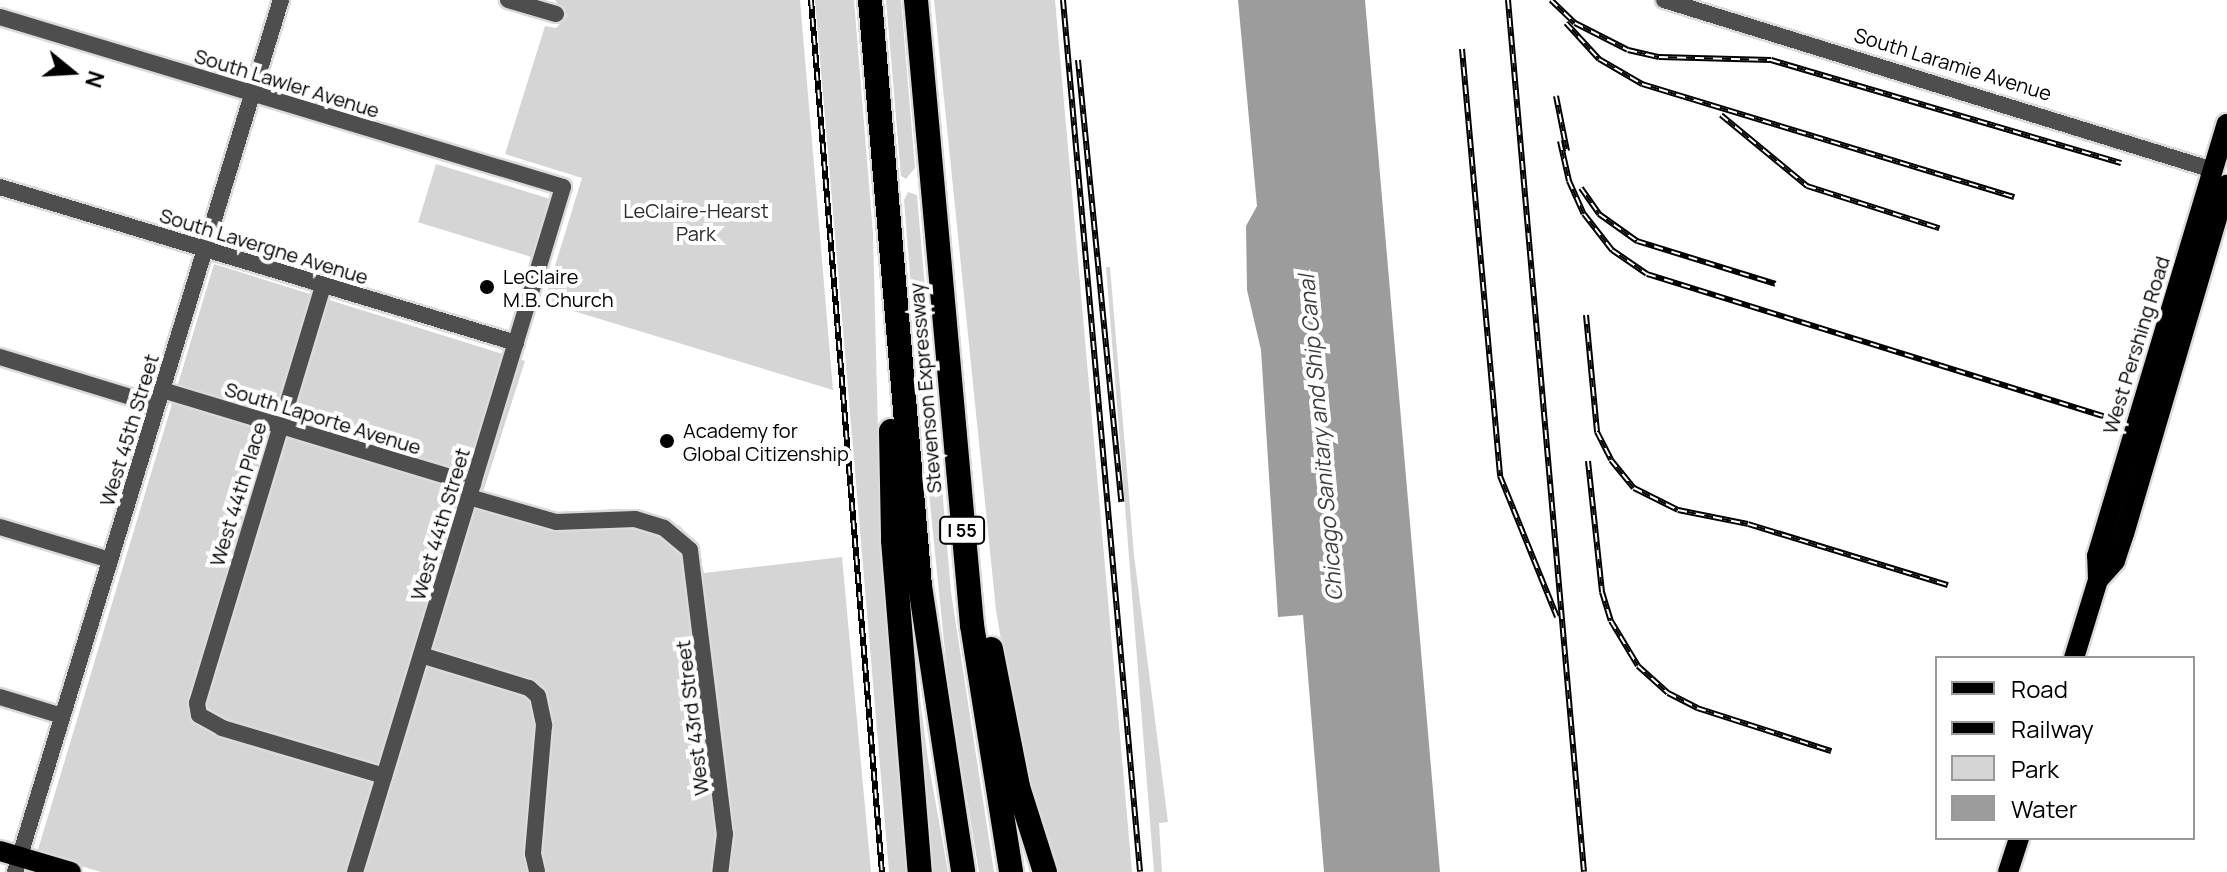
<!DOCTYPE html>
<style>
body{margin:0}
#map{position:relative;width:2227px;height:872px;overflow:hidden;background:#fff;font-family:Manrope,sans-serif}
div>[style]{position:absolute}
.green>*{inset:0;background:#d5d5d5;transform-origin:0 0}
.water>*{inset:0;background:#9c9c9c}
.roads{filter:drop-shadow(2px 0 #dbdbdb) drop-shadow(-2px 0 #dbdbdb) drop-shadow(0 2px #dbdbdb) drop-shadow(0 -2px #dbdbdb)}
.minor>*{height:16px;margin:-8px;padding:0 8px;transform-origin:8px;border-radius:8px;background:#4e4e4e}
.major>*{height:20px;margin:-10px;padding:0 10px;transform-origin:10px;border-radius:10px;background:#000}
.highway>*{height:24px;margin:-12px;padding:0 12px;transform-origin:12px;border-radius:12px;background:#000}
.rail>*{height:6px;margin-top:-3px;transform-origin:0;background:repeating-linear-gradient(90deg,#fff 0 9px,#000 0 18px);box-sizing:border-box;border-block:2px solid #000}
.dots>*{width:22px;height:22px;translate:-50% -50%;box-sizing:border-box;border:4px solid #fff;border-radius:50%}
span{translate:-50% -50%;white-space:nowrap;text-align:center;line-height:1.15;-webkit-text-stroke:8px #fff;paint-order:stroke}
.shield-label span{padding:2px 6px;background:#fff;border:2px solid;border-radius:6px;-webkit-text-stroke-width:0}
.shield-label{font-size:18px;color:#000;font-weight:700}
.street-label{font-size:20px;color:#000}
.park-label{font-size:20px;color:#2c2c2c}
.poi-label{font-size:20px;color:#000}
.left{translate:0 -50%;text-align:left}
.water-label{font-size:22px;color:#3d3d3d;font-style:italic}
.legend{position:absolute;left:1935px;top:656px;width:260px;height:184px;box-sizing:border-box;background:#fff;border:2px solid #999;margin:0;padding:10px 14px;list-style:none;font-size:24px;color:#000}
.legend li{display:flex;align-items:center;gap:16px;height:40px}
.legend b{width:40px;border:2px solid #999}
.north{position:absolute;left:32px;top:32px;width:80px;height:80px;-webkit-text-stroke:6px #fff;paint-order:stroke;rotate:108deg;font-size:22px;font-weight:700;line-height:32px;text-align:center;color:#000}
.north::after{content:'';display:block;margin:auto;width:28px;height:36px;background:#000;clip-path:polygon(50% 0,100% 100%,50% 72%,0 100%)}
</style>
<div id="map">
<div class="green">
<i style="clip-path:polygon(555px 0,800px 0,833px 390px,544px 302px,582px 178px,505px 154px,545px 26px,556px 28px,567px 16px)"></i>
<i style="clip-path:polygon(815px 0,854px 0,873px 234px,880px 511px,911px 872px,889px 872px)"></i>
<i style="clip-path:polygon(886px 0,901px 0,915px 168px,906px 179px,901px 176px)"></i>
<i style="clip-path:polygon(934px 0,1055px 0,1132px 872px,1052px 872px,1026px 790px,996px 610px)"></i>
<i style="left:436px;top:164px;width:120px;height:61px;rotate:17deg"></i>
<i style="clip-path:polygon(908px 192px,917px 195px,951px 592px,994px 872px,979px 872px,949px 691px,922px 424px,904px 200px)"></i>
<i style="clip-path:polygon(214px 264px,525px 361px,483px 492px,548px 513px,617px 509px,680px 526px,696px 544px,704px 573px,842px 557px,871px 872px,101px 872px,37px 853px)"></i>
<i style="clip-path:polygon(1106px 267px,1110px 267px,1134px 555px,1168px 822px,1159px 823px,1162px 872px,1154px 872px)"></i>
<i style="clip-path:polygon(904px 576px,928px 760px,948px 872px,925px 872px)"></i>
</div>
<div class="water">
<i style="clip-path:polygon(1238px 0,1365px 0,1440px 872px,1324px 872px,1303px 615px,1278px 617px,1261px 350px,1247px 290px,1246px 226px,1257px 206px)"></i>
</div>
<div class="roads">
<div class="minor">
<i style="left:508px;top:0;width:50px;rotate:16.3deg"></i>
<i style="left:1664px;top:0;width:575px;rotate:17.21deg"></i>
<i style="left:0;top:17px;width:588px;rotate:16.8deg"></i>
<i style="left:563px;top:187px;width:716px;rotate:106.89deg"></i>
<i style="left:0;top:187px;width:539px;rotate:16.82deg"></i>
<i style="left:323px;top:286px;width:436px;rotate:106.8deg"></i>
<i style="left:197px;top:703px;width:12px;rotate:81deg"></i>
<i style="left:199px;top:715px;width:26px;rotate:29deg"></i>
<i style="left:222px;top:728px;width:169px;rotate:16.5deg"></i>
<i style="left:0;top:357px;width:164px;rotate:17deg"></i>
<i style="left:162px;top:390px;width:325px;rotate:16.8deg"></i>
<i style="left:469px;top:497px;width:91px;rotate:16deg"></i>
<i style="left:556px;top:522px;width:79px;rotate:-2.2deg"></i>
<i style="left:635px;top:519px;width:30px;rotate:17deg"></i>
<i style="left:664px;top:528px;width:34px;rotate:40deg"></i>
<i style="left:690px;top:550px;width:286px;rotate:83deg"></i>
<i style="left:725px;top:834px;width:38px;rotate:97deg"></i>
<i style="left:0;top:527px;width:115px;rotate:16.7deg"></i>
<i style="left:421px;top:655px;width:113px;rotate:17deg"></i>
<i style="left:529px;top:688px;width:12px;rotate:42deg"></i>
<i style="left:538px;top:696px;width:30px;rotate:78deg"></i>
<i style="left:544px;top:725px;width:129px;rotate:94.9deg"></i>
<i style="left:533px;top:854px;width:18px;rotate:77deg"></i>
<i style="left:0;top:697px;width:65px;rotate:17deg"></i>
<i style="left:15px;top:872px;width:912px;rotate:-73.04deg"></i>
</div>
<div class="major">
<i style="left:2098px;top:580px;width:25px;rotate:-48deg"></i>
<i style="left:2115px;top:561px;width:28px;rotate:-72deg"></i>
<i style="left:2124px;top:534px;width:364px;rotate:-73.6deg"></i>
<i style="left:2074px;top:658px;width:82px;rotate:-72.9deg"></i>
<i style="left:2098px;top:580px;width:24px;rotate:-92deg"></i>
<i style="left:2097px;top:556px;width:451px;rotate:-73.3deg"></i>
<i style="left:0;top:851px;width:74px;rotate:16.5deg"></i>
<i style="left:2008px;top:872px;width:36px;rotate:-72deg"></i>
</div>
<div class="highway">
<i style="left:870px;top:0;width:588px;rotate:85.12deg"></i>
<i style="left:920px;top:586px;width:289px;rotate:81.4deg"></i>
<i style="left:916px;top:0;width:628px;rotate:84.88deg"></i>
<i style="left:972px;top:625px;width:250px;rotate:81deg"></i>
<i style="left:891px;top:431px;width:109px;rotate:88.9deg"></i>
<i style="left:893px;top:540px;width:333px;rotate:85.4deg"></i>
<i style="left:991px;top:649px;width:141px;rotate:78.9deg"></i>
<i style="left:1018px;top:787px;width:89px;rotate:72.4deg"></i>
</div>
</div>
<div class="rail">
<i style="left:811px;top:0;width:875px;rotate:85.35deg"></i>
<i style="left:1063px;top:0;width:875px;rotate:84.95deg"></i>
<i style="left:1508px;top:0;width:875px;rotate:85.02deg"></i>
<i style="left:1551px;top:0;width:33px;rotate:44deg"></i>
<i style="left:1575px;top:23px;width:59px;rotate:27deg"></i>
<i style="left:1628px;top:50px;width:32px;rotate:13deg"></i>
<i style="left:1659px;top:57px;width:112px;rotate:1.5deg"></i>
<i style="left:1771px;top:60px;width:365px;rotate:16.4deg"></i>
<i style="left:1566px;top:23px;width:49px;rotate:47.5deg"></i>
<i style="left:1599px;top:59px;width:50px;rotate:30.2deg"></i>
<i style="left:1642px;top:84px;width:389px;rotate:16.9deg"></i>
<i style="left:1462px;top:49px;width:429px;rotate:84.9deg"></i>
<i style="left:1500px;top:476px;width:152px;rotate:68deg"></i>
<i style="left:1078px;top:60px;width:444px;rotate:84.4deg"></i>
<i style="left:1556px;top:96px;width:56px;rotate:78.7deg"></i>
<i style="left:1721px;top:115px;width:112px;rotate:39.5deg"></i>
<i style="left:1807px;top:186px;width:139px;rotate:17.7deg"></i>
<i style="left:1560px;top:141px;width:41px;rotate:77.3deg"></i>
<i style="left:1569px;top:181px;width:36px;rotate:66deg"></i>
<i style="left:1584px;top:214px;width:46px;rotate:52.1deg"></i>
<i style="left:1612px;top:250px;width:42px;rotate:34.4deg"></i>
<i style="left:1647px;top:274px;width:482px;rotate:17.3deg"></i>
<i style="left:1581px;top:188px;width:32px;rotate:55deg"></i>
<i style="left:1599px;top:214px;width:47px;rotate:35.4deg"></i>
<i style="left:1637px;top:241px;width:145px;rotate:17.2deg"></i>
<i style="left:1586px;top:315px;width:118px;rotate:84.6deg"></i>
<i style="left:1597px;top:432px;width:31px;rotate:63deg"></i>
<i style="left:1611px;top:460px;width:36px;rotate:51deg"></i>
<i style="left:1634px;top:488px;width:49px;rotate:26.6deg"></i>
<i style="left:1678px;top:510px;width:71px;rotate:11.3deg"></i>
<i style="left:1748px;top:524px;width:209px;rotate:17deg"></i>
<i style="left:1588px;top:461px;width:132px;rotate:83.9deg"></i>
<i style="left:1602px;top:592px;width:30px;rotate:73deg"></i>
<i style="left:1611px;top:621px;width:52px;rotate:59deg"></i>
<i style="left:1638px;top:666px;width:40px;rotate:42deg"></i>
<i style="left:1668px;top:693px;width:33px;rotate:27deg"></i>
<i style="left:1697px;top:708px;width:141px;rotate:17.8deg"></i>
</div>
<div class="dots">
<i style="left:487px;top:287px;background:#000"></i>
<i style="left:667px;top:441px;background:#000"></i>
</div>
<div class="shield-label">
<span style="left:962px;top:530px">I 55</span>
</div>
<div class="street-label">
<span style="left:1953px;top:64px;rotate:17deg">South Laramie Avenue</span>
<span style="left:287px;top:83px;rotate:17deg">South Lawler Avenue</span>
<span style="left:264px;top:246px;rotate:17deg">South Lavergne Avenue</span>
<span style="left:2136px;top:345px;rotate:-73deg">West Pershing Road</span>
<span style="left:925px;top:388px;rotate:-95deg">Stevenson Expressway</span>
<span style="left:323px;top:418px;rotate:17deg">South Laporte Avenue</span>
<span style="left:129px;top:430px;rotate:-73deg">West 45th Street</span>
<span style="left:238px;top:494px;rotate:-73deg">West 44th Place</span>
<span style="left:440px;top:524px;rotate:-73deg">West 44th Street</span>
<span style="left:692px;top:718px;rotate:-97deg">West 43rd Street</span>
</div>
<div class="park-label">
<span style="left:696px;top:222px">LeClaire-Hearst<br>Park</span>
</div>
<div class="poi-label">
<span class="left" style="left:503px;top:288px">LeClaire<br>M.B. Church</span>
<span class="left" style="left:683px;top:442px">Academy for<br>Global Citizenship</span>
</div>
<div class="water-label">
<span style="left:1321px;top:438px;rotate:-95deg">Chicago Sanitary and Ship Canal</span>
</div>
<ul class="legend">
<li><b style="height:10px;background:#000"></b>Road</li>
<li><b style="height:10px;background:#000"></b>Railway</li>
<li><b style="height:22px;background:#d5d5d5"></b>Park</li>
<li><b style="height:22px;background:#9c9c9c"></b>Water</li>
</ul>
<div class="north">N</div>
</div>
